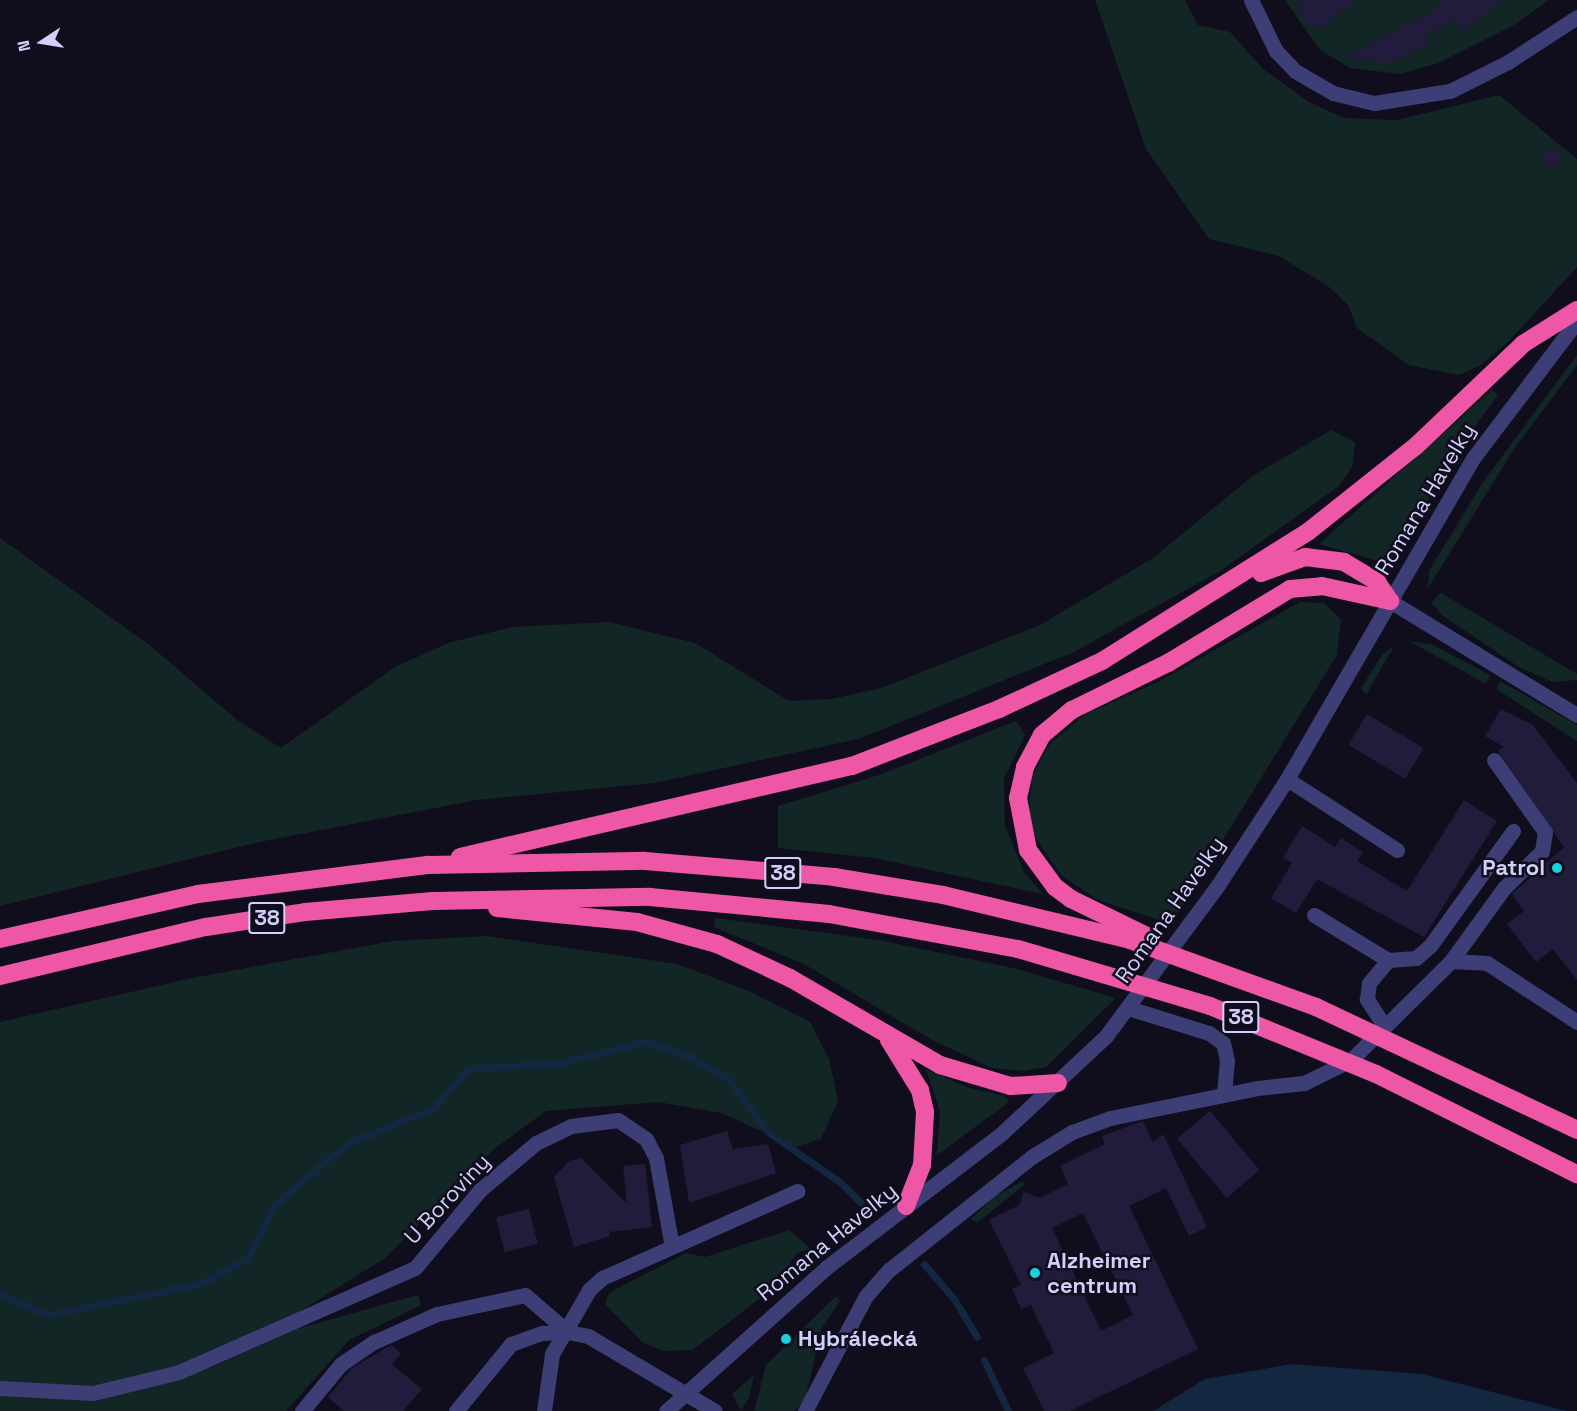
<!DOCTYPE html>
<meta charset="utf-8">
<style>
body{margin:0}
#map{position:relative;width:1577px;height:1411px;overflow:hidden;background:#100e1d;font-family:"Space Grotesk",sans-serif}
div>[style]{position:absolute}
.green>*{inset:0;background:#122625}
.water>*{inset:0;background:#132741}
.stream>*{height:7px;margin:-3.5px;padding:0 3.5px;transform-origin:3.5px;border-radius:3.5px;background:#132741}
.building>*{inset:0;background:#211c3c;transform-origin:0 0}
.minor>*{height:15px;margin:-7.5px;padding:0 7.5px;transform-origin:7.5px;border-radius:7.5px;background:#3e3e77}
.highway>*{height:18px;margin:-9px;padding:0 9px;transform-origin:9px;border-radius:9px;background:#ed57a6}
.dots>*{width:16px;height:16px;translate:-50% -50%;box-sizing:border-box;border:3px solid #100e1d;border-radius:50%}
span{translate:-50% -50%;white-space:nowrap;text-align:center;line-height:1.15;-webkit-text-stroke:5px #100e1d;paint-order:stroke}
.shield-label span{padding:2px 4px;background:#100e1d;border:2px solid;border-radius:4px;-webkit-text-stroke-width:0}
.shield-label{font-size:21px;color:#d2cffa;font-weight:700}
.street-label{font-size:22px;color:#d2cffa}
.poi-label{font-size:22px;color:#d2cffa;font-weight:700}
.right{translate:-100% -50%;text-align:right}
.left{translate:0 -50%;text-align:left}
.north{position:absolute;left:12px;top:12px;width:60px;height:60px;-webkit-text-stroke:4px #100e1d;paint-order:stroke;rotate:258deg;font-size:16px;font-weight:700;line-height:24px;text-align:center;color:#d2cffa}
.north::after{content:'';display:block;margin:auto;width:21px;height:27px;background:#d2cffa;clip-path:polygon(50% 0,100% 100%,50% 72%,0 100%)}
</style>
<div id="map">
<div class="green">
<i style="clip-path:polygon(1095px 0,1185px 0,1198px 25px,1230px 32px,1263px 69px,1309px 102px,1344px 118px,1397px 120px,1499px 95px,1577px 159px,1577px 267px,1510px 340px,1479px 366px,1459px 375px,1409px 365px,1357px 328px,1348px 305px,1328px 286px,1279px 256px,1209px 239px,1146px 149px)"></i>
<i style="clip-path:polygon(1285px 0,1549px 0,1514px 25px,1436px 64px,1399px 74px,1350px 68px,1320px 50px)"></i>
<i style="clip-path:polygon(1577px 355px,1577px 365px,1516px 446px,1428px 588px,1429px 571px,1483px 482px)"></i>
<i style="clip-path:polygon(1492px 390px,1498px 395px,1462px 444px,1389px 564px,1319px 544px)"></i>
<i style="clip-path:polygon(1331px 430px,1355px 442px,1353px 465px,1339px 486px,1220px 571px,1074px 652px,858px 739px,654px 783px,477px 800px,259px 842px,0 906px,0 538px,152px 647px,237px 720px,281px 748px,395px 667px,448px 643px,513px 627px,609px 622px,695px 643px,789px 701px,832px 699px,881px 688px,1040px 625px,1153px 558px,1254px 475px)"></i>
<i style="clip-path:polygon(1441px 593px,1577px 674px,1577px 680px,1552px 682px,1519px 667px,1443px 616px,1431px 602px)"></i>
<i style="clip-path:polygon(1300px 602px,1324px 603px,1341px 620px,1337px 655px,1171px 924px,1098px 900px,1061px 875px,1035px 837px,1029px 813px,1032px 777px,1049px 745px,1086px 714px,1158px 682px)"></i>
<i style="clip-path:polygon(1409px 641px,1431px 644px,1490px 675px,1486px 684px)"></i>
<i style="clip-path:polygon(1394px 646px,1366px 695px,1361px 688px,1382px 655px)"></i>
<i style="clip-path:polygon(1500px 681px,1577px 725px,1577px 741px,1496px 689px)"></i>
<i style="clip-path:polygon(1016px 721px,1025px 735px,1004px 779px,1005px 826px,1024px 872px,1043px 894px,874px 858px,778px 848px,778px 806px,879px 775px)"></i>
<i style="clip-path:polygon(715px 918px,878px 940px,1013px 968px,1116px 998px,1046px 1067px,1024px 1071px,992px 1068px,932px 1040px,804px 964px,714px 927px)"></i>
<i style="clip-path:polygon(487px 936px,677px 964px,749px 991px,810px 1022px,829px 1059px,838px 1101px,821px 1139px,797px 1147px,721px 1113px,658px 1102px,546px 1111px,494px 1149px,385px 1258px,206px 1370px,293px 1330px,418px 1295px,421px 1305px,349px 1340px,286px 1411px,0 1411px,0 1022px,192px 978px,393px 941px)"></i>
<i style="clip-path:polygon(926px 1069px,969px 1088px,1004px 1096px,1009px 1102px,937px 1155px,940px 1111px)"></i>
<i style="clip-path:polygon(1023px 1181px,1024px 1185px,977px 1223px,971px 1219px,995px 1196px)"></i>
<i style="clip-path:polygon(789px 1230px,811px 1249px,797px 1253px,768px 1292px,693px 1350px,663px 1351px,643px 1343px,605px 1304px,609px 1293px,686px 1253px,705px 1257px)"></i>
<i style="clip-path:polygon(836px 1296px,840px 1301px,822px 1328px,805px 1399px,794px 1411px,754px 1411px,766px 1365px)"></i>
<i style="clip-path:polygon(754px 1375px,749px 1398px,741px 1411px,732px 1394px)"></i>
</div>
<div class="water">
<i style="clip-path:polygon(1292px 1364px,1421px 1374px,1567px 1411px,1153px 1411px,1205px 1379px)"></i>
</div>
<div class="stream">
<i style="left:924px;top:1264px;width:46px;rotate:49.4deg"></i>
<i style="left:954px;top:1299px;width:44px;rotate:58.8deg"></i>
<i style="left:0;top:1294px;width:52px;rotate:23.6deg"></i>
<i style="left:48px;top:1315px;width:154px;rotate:-11.6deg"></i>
<i style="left:199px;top:1284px;width:54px;rotate:-27.5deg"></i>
<i style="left:247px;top:1259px;width:60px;rotate:-63.4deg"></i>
<i style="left:274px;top:1205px;width:70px;rotate:-40.3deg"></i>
<i style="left:327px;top:1160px;width:32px;rotate:-36deg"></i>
<i style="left:353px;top:1141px;width:87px;rotate:-22.2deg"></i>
<i style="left:434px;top:1108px;width:52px;rotate:-49.6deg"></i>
<i style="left:468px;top:1068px;width:87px;rotate:-2.6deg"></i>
<i style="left:555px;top:1064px;width:95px;rotate:-14deg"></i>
<i style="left:647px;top:1041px;width:45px;rotate:19.7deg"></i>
<i style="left:689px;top:1056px;width:47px;rotate:31deg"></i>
<i style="left:729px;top:1080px;width:65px;rotate:53.1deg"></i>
<i style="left:768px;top:1132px;width:89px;rotate:34.9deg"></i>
<i style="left:841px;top:1183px;width:27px;rotate:45deg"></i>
<i style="left:984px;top:1360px;width:56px;rotate:64.8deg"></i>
</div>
<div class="building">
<i style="clip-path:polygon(1305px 0,1356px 0,1318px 29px,1309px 25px,1296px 8px)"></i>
<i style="clip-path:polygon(1439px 0,1503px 0,1462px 31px,1454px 20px,1425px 34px,1430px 45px,1389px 63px,1342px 58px,1444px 6px)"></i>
<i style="left:1551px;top:146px;width:16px;height:17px;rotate:38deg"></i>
<i style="clip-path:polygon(1501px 709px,1533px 725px,1577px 783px,1577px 980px,1553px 949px,1536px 962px,1507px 924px,1524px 911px,1512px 894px,1564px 847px,1498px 751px,1504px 747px,1485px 736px)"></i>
<i style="left:1367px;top:714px;width:66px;height:36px;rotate:31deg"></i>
<i style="clip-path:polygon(1464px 800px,1497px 821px,1424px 937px,1317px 879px,1296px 913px,1271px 898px,1292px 863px,1283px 858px,1302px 826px,1335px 847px,1341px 838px,1363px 852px,1357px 861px,1407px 891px)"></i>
<i style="left:1210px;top:1111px;width:77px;height:43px;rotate:50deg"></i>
<i style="clip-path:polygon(evenodd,1143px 1121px,1153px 1142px,1163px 1134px,1207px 1227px,1189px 1236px,1166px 1188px,1129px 1206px,1198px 1349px,1070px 1411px,1044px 1411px,1023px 1368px,1054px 1353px,1031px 1305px,1021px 1309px,1012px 1289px,1021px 1285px,989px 1220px,1019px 1205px,1024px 1192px,1040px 1198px,1068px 1184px,1060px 1166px,1105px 1144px,1102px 1136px,1143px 1121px,1083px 1213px,1133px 1315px,1101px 1331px,1052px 1228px,1083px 1213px)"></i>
<i style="clip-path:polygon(727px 1131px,733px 1149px,768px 1144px,776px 1173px,689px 1203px,680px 1145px)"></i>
<i style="clip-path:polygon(581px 1158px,627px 1204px,623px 1166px,645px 1164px,652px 1227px,609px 1232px,610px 1236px,574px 1247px,554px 1177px,569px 1161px)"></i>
<i style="left:529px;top:1209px;width:36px;height:34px;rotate:76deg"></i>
<i style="clip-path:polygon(391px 1345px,401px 1354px,392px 1364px,422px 1389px,403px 1411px,344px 1411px,328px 1397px,353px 1367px)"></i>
</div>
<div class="minor">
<i style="left:1251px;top:0;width:57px;rotate:63.9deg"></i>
<i style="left:1276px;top:51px;width:28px;rotate:46deg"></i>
<i style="left:1295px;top:71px;width:44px;rotate:30.1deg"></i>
<i style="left:1333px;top:93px;width:42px;rotate:13.7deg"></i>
<i style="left:1374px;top:103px;width:77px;rotate:-9deg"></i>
<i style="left:1450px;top:91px;width:65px;rotate:-26.6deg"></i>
<i style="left:1508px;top:62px;width:82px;rotate:-33.1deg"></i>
<i style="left:1390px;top:601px;width:219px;rotate:31.4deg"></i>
<i style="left:1287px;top:779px;width:131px;rotate:32.8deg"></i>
<i style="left:1314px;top:915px;width:87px;rotate:31.3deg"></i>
<i style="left:1388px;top:960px;width:28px;rotate:-4deg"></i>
<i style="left:1416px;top:958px;width:18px;rotate:-41deg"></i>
<i style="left:1430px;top:946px;width:142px;rotate:-54.2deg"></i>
<i style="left:1451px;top:961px;width:36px;rotate:3deg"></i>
<i style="left:1487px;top:963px;width:108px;rotate:33.2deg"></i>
<i style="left:1128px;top:1008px;width:85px;rotate:17.2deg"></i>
<i style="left:1209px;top:1033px;width:17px;rotate:36deg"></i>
<i style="left:1223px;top:1043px;width:17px;rotate:77deg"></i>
<i style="left:1227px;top:1060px;width:34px;rotate:95deg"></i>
<i style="left:1383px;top:1024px;width:30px;rotate:-123deg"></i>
<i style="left:1367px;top:999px;width:16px;rotate:-83deg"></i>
<i style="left:1369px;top:983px;width:30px;rotate:-50deg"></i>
<i style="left:0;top:1388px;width:93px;rotate:3.1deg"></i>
<i style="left:93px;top:1393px;width:89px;rotate:-13.7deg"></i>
<i style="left:179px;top:1372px;width:258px;rotate:-23.8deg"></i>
<i style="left:415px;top:1268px;width:102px;rotate:-50.2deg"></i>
<i style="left:480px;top:1190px;width:73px;rotate:-40deg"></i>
<i style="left:536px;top:1143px;width:39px;rotate:-26deg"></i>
<i style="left:571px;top:1126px;width:47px;rotate:-7.3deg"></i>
<i style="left:618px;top:1120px;width:34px;rotate:34deg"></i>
<i style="left:646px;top:1139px;width:21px;rotate:62deg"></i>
<i style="left:656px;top:1158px;width:90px;rotate:79.8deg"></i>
<i style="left:302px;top:1411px;width:61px;rotate:-50.3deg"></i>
<i style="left:341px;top:1364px;width:40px;rotate:-34deg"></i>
<i style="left:374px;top:1342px;width:69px;rotate:-24deg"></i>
<i style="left:437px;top:1314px;width:90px;rotate:-12.2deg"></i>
<i style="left:525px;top:1295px;width:57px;rotate:40.7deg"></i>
<i style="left:456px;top:1411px;width:87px;rotate:-50.6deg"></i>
<i style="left:511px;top:1344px;width:33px;rotate:-20deg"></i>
<i style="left:542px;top:1333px;width:26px;rotate:-2deg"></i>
<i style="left:568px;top:1332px;width:20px;rotate:11deg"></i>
<i style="left:588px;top:1336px;width:147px;rotate:30.6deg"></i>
<i style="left:544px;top:1411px;width:58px;rotate:-82deg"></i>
<i style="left:552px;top:1354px;width:74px;rotate:-60deg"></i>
<i style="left:589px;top:1290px;width:18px;rotate:-43deg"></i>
<i style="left:602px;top:1278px;width:214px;rotate:-24deg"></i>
<i style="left:666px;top:1411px;width:216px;rotate:-41.8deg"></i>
<i style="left:827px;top:1267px;width:219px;rotate:-37.4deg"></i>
<i style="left:1001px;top:1134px;width:144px;rotate:-43deg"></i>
<i style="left:1106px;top:1036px;width:188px;rotate:-53.4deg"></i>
<i style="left:1218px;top:885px;width:126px;rotate:-56.9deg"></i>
<i style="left:1287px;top:779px;width:372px;rotate:-59.9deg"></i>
<i style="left:1474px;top:457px;width:171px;rotate:-52.9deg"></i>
<i style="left:805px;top:1411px;width:130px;rotate:-62.1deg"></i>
<i style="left:866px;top:1296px;width:35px;rotate:-49deg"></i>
<i style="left:889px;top:1270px;width:184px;rotate:-38.4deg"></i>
<i style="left:1033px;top:1156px;width:46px;rotate:-31.6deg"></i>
<i style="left:1072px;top:1132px;width:40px;rotate:-20.2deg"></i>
<i style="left:1110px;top:1118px;width:150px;rotate:-11.5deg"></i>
<i style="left:1257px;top:1088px;width:47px;rotate:-6.1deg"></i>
<i style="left:1304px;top:1083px;width:52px;rotate:-26.1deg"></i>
<i style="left:1351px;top:1060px;width:141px;rotate:-44.7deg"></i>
<i style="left:1451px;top:961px;width:90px;rotate:-54deg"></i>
<i style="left:1504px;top:888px;width:53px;rotate:-44.2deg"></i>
<i style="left:1542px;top:851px;width:19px;rotate:-81deg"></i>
<i style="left:1545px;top:832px;width:88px;rotate:-125.3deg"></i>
</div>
<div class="highway">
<i style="left:1261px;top:573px;width:47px;rotate:-20deg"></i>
<i style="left:1305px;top:557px;width:39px;rotate:7deg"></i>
<i style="left:1344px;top:562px;width:39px;rotate:31deg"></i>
<i style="left:1377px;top:582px;width:23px;rotate:56deg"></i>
<i style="left:460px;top:857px;width:402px;rotate:-13.1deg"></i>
<i style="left:852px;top:766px;width:158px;rotate:-21.2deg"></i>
<i style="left:999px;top:709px;width:114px;rotate:-25deg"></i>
<i style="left:1102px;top:661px;width:244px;rotate:-32.1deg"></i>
<i style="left:1309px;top:531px;width:137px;rotate:-38.5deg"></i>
<i style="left:1416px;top:446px;width:148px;rotate:-43.6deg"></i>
<i style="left:1523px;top:344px;width:64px;rotate:-32.2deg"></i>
<i style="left:497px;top:908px;width:141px;rotate:5.7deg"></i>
<i style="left:637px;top:922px;width:83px;rotate:15.4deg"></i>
<i style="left:717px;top:944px;width:81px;rotate:25deg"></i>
<i style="left:790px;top:978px;width:173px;rotate:30.1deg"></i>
<i style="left:940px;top:1065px;width:74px;rotate:16.5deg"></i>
<i style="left:1011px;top:1086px;width:47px;rotate:-3.7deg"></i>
<i style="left:1149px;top:937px;width:87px;rotate:-154deg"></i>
<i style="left:1071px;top:899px;width:20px;rotate:-143deg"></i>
<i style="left:1055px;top:887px;width:46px;rotate:-126.1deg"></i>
<i style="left:1028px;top:850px;width:53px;rotate:-100.9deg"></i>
<i style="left:1018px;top:798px;width:32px;rotate:-77deg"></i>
<i style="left:1025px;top:767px;width:36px;rotate:-62deg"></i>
<i style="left:1042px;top:735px;width:39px;rotate:-40deg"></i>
<i style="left:1072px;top:710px;width:107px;rotate:-26.1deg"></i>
<i style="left:1168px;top:663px;width:143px;rotate:-31.2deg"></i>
<i style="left:1290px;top:589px;width:32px;rotate:-5deg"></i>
<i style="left:1322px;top:586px;width:70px;rotate:12.4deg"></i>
<i style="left:0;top:939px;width:203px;rotate:-12.8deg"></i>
<i style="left:198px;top:894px;width:233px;rotate:-7.2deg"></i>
<i style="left:429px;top:865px;width:216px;rotate:-1.1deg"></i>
<i style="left:645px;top:861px;width:190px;rotate:4.8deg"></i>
<i style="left:834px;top:877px;width:110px;rotate:9.4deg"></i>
<i style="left:943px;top:895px;width:192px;rotate:13.5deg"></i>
<i style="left:1130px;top:940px;width:198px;rotate:19.8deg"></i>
<i style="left:1316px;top:1007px;width:289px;rotate:25.2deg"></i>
<i style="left:0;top:976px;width:212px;rotate:-13.4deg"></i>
<i style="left:206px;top:927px;width:100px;rotate:-8.6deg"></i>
<i style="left:305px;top:912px;width:128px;rotate:-4.9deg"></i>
<i style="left:433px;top:901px;width:217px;rotate:-1.1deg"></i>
<i style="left:650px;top:897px;width:180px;rotate:5.4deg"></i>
<i style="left:829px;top:914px;width:192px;rotate:10.5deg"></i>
<i style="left:1018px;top:949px;width:200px;rotate:16.5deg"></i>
<i style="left:1210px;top:1006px;width:179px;rotate:22.3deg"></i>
<i style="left:1376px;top:1074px;width:225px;rotate:26.5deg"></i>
<i style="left:889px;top:1040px;width:59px;rotate:58.2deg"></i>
<i style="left:920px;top:1090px;width:23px;rotate:77deg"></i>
<i style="left:925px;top:1112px;width:53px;rotate:93.2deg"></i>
<i style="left:922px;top:1165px;width:44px;rotate:111.3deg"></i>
</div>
<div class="dots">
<i style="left:1557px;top:868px;background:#18d3dd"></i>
<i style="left:1035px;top:1273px;background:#18d3dd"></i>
<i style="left:786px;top:1339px;background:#18d3dd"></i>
</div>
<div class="shield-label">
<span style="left:783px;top:873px">38</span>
<span style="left:267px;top:918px">38</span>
<span style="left:1241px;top:1017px">38</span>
</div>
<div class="street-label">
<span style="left:1425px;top:499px;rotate:-59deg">Romana Havelky</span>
<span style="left:1170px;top:910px;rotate:-55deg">Romana Havelky</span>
<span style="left:447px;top:1199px;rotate:-47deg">U Boroviny</span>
<span style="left:827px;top:1242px;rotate:-39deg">Romana Havelky</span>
</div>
<div class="poi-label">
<span class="right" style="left:1545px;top:868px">Patrol</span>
<span class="left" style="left:1047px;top:1273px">Alzheimer<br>centrum</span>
<span class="left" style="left:798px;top:1339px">Hybrálecká</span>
</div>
<div class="north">N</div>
</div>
